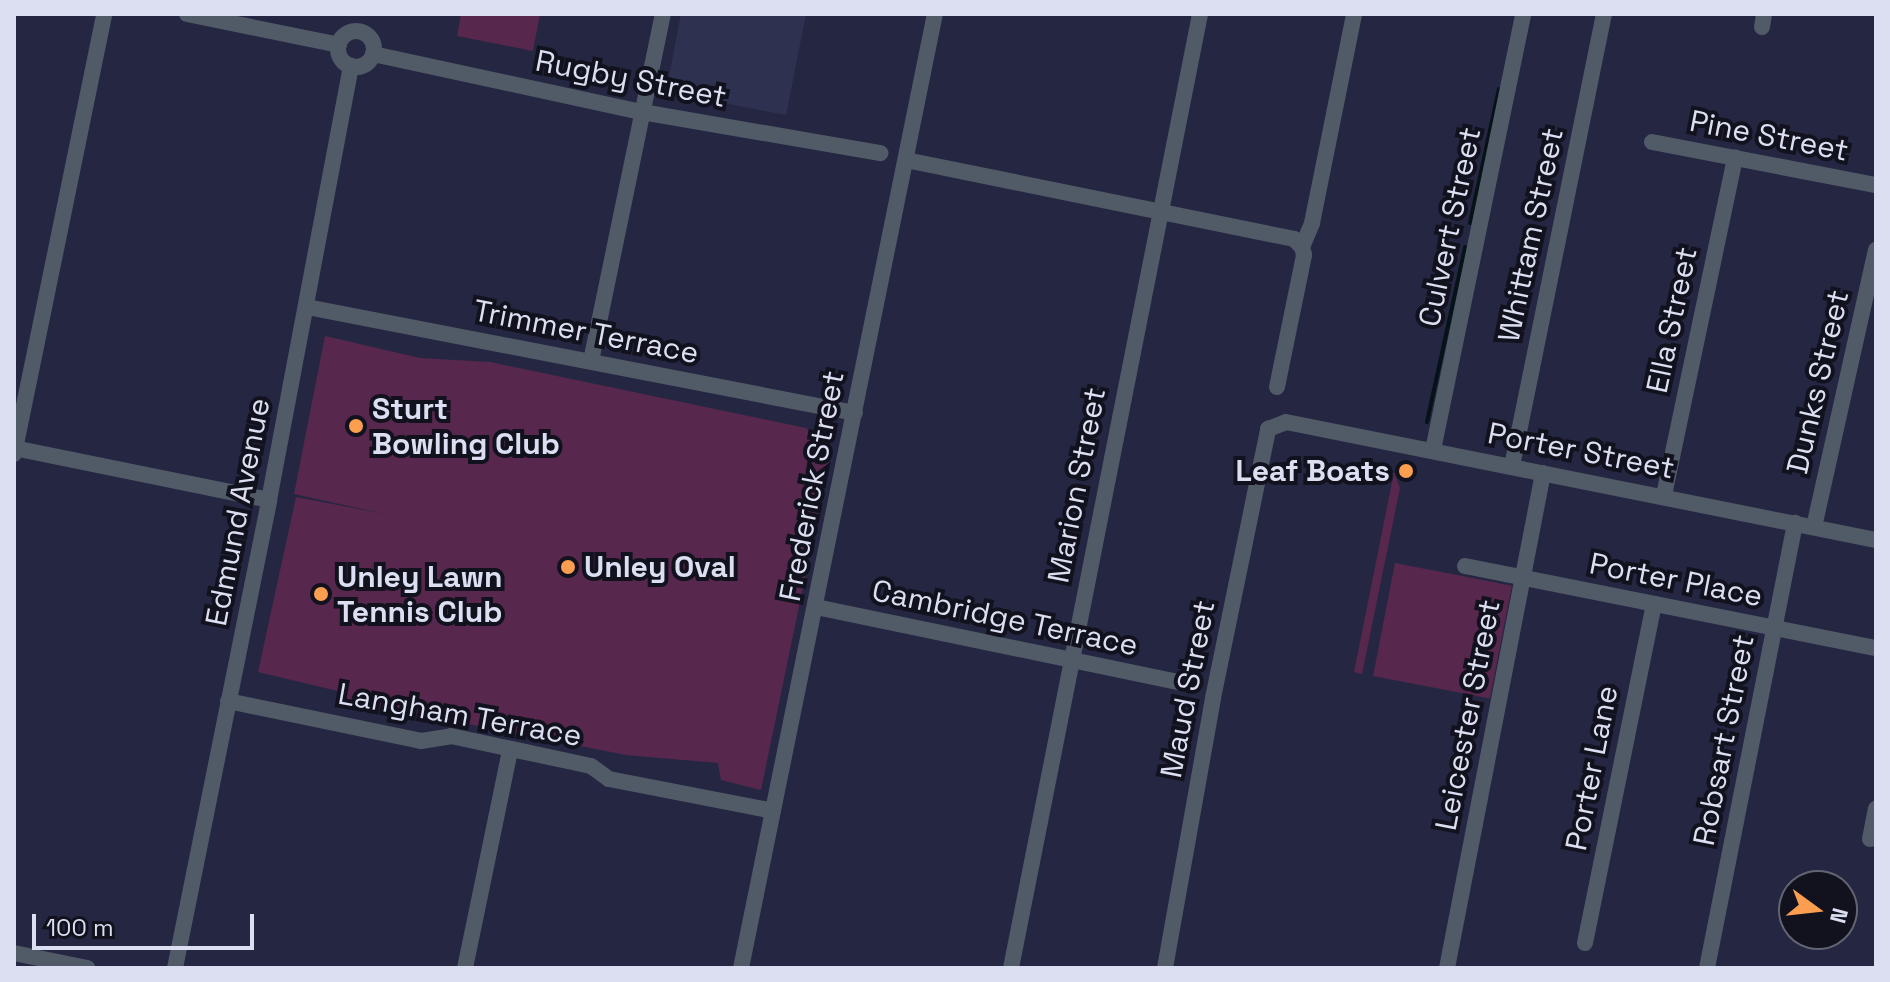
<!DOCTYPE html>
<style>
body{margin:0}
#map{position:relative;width:1890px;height:982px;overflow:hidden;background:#252742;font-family:"Space Grotesk",sans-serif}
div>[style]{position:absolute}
.built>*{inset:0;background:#2f3151}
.green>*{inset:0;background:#57274e;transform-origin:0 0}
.stream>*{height:4px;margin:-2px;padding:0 2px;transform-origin:2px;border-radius:2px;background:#051217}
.minor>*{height:16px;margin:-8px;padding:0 8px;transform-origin:8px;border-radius:8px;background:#515b67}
.minor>.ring{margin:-8px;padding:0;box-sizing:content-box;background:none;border:16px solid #515b67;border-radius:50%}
.dots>*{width:22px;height:22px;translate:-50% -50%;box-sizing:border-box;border:4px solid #11121e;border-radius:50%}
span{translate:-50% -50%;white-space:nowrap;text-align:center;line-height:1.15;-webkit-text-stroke:8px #11121e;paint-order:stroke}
.street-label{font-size:30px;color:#dcdff1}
.poi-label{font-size:30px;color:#dcdff1;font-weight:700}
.left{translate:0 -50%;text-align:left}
.right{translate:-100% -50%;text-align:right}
.frame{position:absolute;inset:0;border:16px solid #dcdff1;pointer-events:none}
.north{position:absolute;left:1778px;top:870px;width:80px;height:80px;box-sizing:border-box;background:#11121e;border:2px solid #626472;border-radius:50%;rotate:105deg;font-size:22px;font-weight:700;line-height:32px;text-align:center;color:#dcdff1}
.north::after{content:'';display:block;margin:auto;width:28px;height:36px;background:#fb9e50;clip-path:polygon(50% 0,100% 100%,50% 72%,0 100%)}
.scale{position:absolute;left:32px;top:914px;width:222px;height:36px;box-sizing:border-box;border:4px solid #dcdff1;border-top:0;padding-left:10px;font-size:24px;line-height:28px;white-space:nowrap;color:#dcdff1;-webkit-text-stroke:6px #11121e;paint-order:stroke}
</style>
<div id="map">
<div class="built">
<i style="clip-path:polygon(681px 14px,806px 14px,786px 115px,666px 92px)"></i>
</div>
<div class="green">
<i style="clip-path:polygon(461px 14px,540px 14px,533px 51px,457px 36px)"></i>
<i style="clip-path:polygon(325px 336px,420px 358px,490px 362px,806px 428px,831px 452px,761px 790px,721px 780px,718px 763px,626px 755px,347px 700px,346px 693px,258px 672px,296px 497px,385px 514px,294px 494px)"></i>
<i style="clip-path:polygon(1394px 472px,1400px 488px,1362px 674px,1354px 672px)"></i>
<i style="left:1395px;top:563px;width:119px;height:115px;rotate:11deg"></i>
</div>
<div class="stream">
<i style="left:1470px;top:223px;width:137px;rotate:-77.8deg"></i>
<i style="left:1427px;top:422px;width:179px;rotate:-77.7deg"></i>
</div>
<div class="minor">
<i style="left:187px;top:14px;width:155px;rotate:11.5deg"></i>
<i style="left:1762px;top:27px;width:13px;rotate:-81deg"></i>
<i class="ring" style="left:338px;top:31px;width:20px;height:20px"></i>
<i style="left:373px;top:54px;width:275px;rotate:12.2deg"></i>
<i style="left:642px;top:112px;width:242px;rotate:9.8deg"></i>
<i style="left:1652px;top:142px;width:228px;rotate:10.9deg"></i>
<i style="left:906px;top:160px;width:396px;rotate:11.5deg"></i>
<i style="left:1294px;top:239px;width:11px;rotate:45deg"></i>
<i style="left:307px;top:307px;width:558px;rotate:10.95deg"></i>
<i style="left:591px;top:361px;width:354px;rotate:-78.3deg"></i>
<i style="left:1277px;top:387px;width:135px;rotate:-78.4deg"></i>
<i style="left:1304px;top:255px;width:8px;rotate:-104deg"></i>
<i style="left:1302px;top:247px;width:26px;rotate:-67deg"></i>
<i style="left:1312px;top:223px;width:213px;rotate:-78.6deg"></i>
<i style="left:14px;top:448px;width:260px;rotate:11.5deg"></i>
<i style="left:1433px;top:450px;width:445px;rotate:-78.3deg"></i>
<i style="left:14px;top:454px;width:449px;rotate:-78.4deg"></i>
<i style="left:1512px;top:466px;width:461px;rotate:-78.5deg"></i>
<i style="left:1664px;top:495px;width:345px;rotate:-78.1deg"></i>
<i style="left:1814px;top:527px;width:284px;rotate:-77.4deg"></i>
<i style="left:1465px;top:566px;width:419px;rotate:11.3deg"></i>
<i style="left:816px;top:607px;width:375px;rotate:11.7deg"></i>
<i style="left:228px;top:701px;width:197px;rotate:11.7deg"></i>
<i style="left:421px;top:741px;width:30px;rotate:-9deg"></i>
<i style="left:451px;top:736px;width:143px;rotate:12.1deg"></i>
<i style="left:591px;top:766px;width:22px;rotate:36deg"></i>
<i style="left:609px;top:779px;width:167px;rotate:11deg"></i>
<i style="left:1870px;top:839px;width:31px;rotate:-79deg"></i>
<i style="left:1585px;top:943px;width:346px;rotate:-78.5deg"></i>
<i style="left:14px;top:953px;width:75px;rotate:11.6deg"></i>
<i style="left:175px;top:968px;width:477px;rotate:-78.6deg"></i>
<i style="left:269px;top:500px;width:442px;rotate:-79.3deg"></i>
<i style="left:465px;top:968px;width:223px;rotate:-78.3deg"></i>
<i style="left:741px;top:968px;width:974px;rotate:-78.51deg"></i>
<i style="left:1011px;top:968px;width:973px;rotate:-78.79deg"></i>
<i style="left:1165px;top:968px;width:274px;rotate:-79.9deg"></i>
<i style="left:1213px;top:698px;width:275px;rotate:-78.4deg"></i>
<i style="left:1268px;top:429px;width:19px;rotate:-21deg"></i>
<i style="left:1286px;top:422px;width:602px;rotate:11.31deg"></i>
<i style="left:1447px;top:968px;width:504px;rotate:-79.02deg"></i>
<i style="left:1707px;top:968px;width:454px;rotate:-78.8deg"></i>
</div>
<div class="dots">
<i style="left:356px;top:426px;background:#fb9e50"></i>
<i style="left:1406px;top:471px;background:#fb9e50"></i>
<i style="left:568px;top:567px;background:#fb9e50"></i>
<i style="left:321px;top:594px;background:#fb9e50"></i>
</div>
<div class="street-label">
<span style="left:631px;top:79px;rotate:11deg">Rugby Street</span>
<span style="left:1769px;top:136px;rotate:11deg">Pine Street</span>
<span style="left:1450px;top:227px;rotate:-78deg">Culvert Street</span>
<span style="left:1531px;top:235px;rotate:-78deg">Whittam Street</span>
<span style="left:1672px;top:320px;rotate:-78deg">Ella Street</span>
<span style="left:586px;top:332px;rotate:11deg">Trimmer Terrace</span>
<span style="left:1818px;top:382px;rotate:-77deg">Dunks Street</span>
<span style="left:1581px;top:451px;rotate:11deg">Porter Street</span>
<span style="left:1077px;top:485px;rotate:-79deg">Marion Street</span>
<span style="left:812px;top:486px;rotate:-79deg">Frederick Street</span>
<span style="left:238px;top:512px;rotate:-79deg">Edmund Avenue</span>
<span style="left:1676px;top:580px;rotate:11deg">Porter Place</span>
<span style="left:1005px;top:618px;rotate:12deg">Cambridge Terrace</span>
<span style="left:1188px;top:689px;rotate:-79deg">Maud Street</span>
<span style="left:460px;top:715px;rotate:10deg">Langham Terrace</span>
<span style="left:1468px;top:715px;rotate:-79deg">Leicester Street</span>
<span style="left:1724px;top:740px;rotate:-79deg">Robsart Street</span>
<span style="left:1592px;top:768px;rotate:-79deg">Porter Lane</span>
</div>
<div class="poi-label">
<span class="left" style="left:372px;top:426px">Sturt<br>Bowling Club</span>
<span class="right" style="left:1390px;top:471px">Leaf Boats</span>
<span class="left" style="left:584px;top:567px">Unley Oval</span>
<span class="left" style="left:337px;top:594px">Unley Lawn<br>Tennis Club</span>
</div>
<div class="frame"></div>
<div class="north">N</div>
<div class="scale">100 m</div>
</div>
